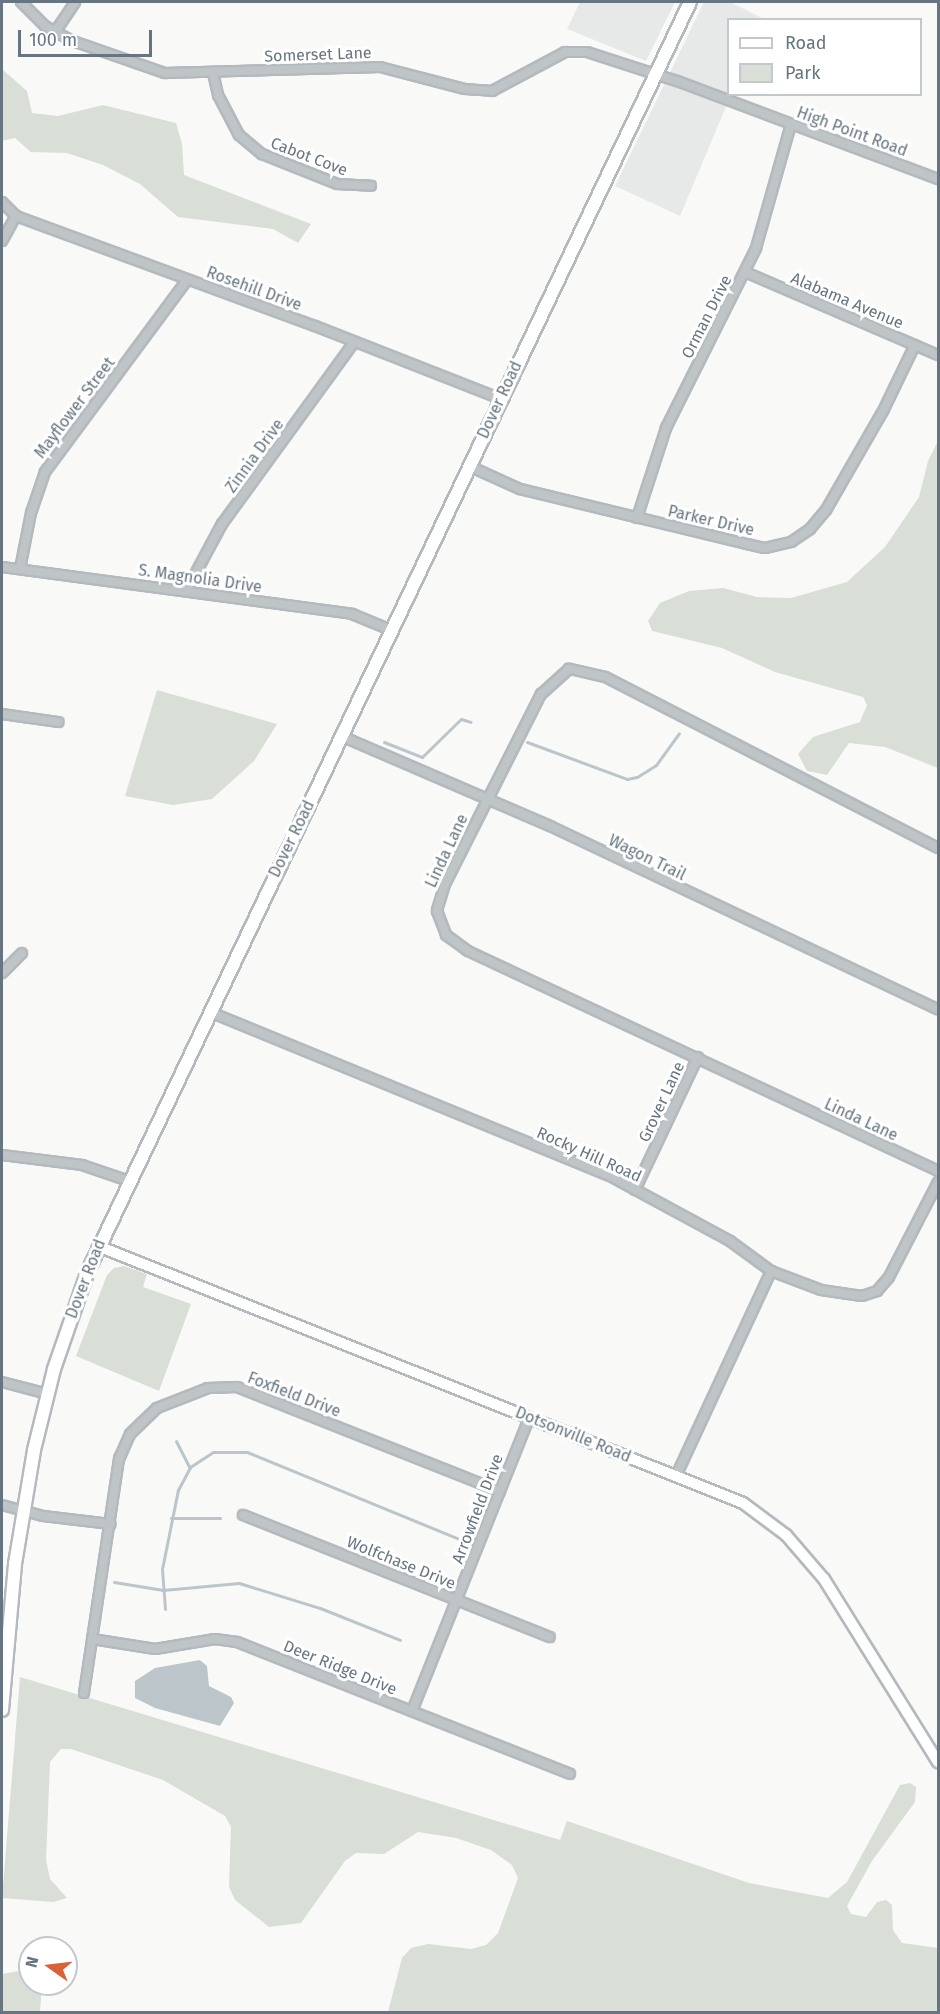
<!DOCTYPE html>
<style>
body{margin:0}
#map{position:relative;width:940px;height:2014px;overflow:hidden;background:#f9faf8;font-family:"Fira Sans",sans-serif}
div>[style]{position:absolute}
.built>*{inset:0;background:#e7e9e9}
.green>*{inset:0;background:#d9ded7}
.water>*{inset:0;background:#bbc5ca}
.stream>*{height:3px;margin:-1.5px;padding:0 1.5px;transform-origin:1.5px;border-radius:1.5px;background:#bbc5ca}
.roads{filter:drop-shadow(2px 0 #b4b9be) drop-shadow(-2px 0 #b4b9be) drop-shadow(0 2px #b4b9be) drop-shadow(0 -2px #b4b9be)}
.street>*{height:8px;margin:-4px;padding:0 4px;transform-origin:4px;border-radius:4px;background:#bfc4c7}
.secondary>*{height:10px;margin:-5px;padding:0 5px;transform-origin:5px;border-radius:5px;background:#fff}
.primary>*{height:12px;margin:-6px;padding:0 6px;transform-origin:6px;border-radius:6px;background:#fff}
span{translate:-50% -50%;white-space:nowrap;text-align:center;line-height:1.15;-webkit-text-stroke:6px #fff;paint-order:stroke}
.street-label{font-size:16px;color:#667581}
.frame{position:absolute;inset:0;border:3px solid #667581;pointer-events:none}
.legend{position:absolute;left:727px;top:18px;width:195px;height:78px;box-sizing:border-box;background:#fff;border:2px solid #c2c8cd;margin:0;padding:8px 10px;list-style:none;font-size:18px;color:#667581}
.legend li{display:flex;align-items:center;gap:12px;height:30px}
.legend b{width:30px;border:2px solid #c2c8cd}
.north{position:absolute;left:18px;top:1936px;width:60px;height:60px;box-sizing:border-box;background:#fff;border:2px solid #c2c8cd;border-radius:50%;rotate:284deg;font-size:16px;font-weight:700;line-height:24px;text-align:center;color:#667581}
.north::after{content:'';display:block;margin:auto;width:21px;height:27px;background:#da6038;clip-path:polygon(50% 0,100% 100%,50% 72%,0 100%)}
.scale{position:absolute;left:18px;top:30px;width:134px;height:27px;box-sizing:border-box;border:3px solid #667581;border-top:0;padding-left:8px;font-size:18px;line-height:21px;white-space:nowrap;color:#667581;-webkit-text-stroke:4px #fff;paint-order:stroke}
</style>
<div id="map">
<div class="built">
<i style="clip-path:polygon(580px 2px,675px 2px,646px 61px,567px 29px)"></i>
<i style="clip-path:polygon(704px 2px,730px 2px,764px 19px,728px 20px,731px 95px,680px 216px,615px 186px)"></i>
</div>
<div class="green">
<i style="clip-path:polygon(2px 69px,27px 91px,32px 113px,58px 116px,103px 105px,176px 123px,182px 144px,184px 175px,311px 224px,298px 243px,273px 229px,178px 217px,140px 184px,103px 165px,67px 153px,31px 152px,15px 138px,2px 141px)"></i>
<i style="clip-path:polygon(938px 441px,938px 768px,885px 747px,849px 743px,827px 775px,807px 771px,798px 754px,813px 737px,860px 722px,867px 705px,863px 697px,775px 672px,722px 648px,652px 631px,648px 621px,660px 603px,689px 591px,723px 588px,757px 597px,791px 598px,847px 582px,885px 547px,919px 497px,928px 461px)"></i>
<i style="clip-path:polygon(157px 690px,277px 724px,254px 761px,212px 799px,173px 805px,125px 796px)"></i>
<i style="clip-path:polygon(124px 1266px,147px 1274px,143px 1287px,191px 1304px,159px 1391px,76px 1356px,107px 1275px,114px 1268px)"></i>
<i style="clip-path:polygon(20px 1677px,560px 1840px,567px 1821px,749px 1883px,828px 1898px,847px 1882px,900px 1785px,910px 1783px,916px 1787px,915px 1802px,872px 1861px,847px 1906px,851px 1914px,866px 1917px,877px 1902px,886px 1900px,892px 1905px,893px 1930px,902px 1943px,938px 1948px,938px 2012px,388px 2012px,402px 1958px,411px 1948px,428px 1944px,471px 1949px,486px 1945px,498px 1933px,518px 1878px,512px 1865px,491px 1850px,456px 1838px,418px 1832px,384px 1854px,356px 1853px,345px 1861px,301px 1923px,269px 1927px,235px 1900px,229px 1887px,231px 1827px,225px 1816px,163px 1780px,71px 1749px,61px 1749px,50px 1762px,46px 1860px,50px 1879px,67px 1898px,53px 1902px,2px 1898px)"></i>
<i style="clip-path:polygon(30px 1969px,30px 1984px,42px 1984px,40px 2012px,2px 2012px,2px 1974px)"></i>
</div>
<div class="water">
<i style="clip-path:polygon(200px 1660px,207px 1666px,209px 1686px,231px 1697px,234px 1703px,220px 1726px,155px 1708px,135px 1698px,135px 1681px,155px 1668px)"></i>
</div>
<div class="stream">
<i style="left:384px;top:742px;width:41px;rotate:21.5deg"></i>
<i style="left:422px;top:757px;width:54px;rotate:-44.3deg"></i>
<i style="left:461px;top:719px;width:10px;rotate:17deg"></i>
<i style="left:527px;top:742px;width:107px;rotate:20.3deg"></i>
<i style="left:627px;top:779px;width:10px;rotate:-11deg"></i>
<i style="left:637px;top:777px;width:22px;rotate:-32deg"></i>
<i style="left:656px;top:765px;width:39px;rotate:-54deg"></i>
<i style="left:176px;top:1441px;width:30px;rotate:63deg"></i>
<i style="left:171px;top:1518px;width:49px"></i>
<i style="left:114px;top:1582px;width:50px;rotate:9.3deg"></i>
<i style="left:163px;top:1590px;width:76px;rotate:-5.3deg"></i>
<i style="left:239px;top:1583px;width:85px;rotate:17.2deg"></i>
<i style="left:320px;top:1608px;width:86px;rotate:21.8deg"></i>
<i style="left:165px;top:1609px;width:40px;rotate:-94.3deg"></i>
<i style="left:162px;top:1569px;width:81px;rotate:-78.6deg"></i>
<i style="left:178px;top:1490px;width:26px;rotate:-62deg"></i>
<i style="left:190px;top:1467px;width:27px;rotate:-33deg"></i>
<i style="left:213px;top:1452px;width:34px"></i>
<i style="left:247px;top:1452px;width:227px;rotate:22.3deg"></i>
</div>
<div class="roads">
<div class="street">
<i style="left:21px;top:2px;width:34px;rotate:45deg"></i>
<i style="left:45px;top:26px;width:29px;rotate:29deg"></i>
<i style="left:70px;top:40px;width:101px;rotate:19.2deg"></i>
<i style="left:165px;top:73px;width:215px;rotate:-1.6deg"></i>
<i style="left:380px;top:67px;width:88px;rotate:14.5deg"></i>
<i style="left:465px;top:89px;width:27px;rotate:4deg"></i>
<i style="left:492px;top:91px;width:83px;rotate:-28.1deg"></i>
<i style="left:565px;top:52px;width:22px"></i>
<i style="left:587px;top:52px;width:95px;rotate:17.9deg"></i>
<i style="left:677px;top:81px;width:279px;rotate:20.6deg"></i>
<i style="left:55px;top:32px;width:36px;rotate:-56deg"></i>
<i style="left:213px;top:73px;width:23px;rotate:77deg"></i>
<i style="left:218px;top:95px;width:45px;rotate:62.3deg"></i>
<i style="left:239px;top:135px;width:30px;rotate:40deg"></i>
<i style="left:262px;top:154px;width:81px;rotate:21.8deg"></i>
<i style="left:337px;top:184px;width:34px;rotate:3deg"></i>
<i style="left:2px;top:202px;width:20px;rotate:45deg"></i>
<i style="left:16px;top:216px;width:319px;rotate:20.2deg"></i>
<i style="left:315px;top:326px;width:200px;rotate:21.4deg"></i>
<i style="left:2px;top:241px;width:29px;rotate:-61deg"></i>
<i style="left:745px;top:272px;width:210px;rotate:23.3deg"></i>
<i style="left:469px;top:466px;width:56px;rotate:24.3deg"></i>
<i style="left:520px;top:489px;width:234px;rotate:13.6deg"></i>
<i style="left:747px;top:544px;width:18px;rotate:13deg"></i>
<i style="left:765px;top:548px;width:27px;rotate:-13deg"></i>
<i style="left:791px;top:542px;width:23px;rotate:-34deg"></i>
<i style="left:810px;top:529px;width:25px;rotate:-50deg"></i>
<i style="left:826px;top:510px;width:116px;rotate:-60.1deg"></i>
<i style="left:884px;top:409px;width:71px;rotate:-64.2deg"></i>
<i style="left:637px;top:518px;width:95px;rotate:-72.1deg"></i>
<i style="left:666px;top:428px;width:201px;rotate:-63.4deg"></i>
<i style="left:756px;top:248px;width:129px;rotate:-74.2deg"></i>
<i style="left:2px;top:567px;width:353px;rotate:7.6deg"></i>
<i style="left:352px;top:614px;width:42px;rotate:22.3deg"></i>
<i style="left:20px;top:569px;width:57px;rotate:-78.9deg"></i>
<i style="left:31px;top:513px;width:43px;rotate:-71.1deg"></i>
<i style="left:45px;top:472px;width:239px;rotate:-53.5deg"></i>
<i style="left:186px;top:591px;width:76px;rotate:-61.8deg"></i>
<i style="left:222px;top:524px;width:225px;rotate:-54deg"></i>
<i style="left:2px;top:714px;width:57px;rotate:8.1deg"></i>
<i style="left:341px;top:736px;width:228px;rotate:23.3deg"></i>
<i style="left:550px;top:826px;width:429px;rotate:25.3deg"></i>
<i style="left:938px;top:848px;width:374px;rotate:-152.8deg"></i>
<i style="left:605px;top:677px;width:37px;rotate:-167deg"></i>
<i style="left:569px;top:669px;width:38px;rotate:138deg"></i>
<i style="left:541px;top:694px;width:213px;rotate:116.8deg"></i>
<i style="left:445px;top:884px;width:28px;rotate:107deg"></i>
<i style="left:437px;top:911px;width:26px;rotate:69deg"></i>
<i style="left:446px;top:935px;width:27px;rotate:36deg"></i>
<i style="left:468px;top:951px;width:519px;rotate:25.08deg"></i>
<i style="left:2px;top:973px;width:28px;rotate:-45deg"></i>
<i style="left:210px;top:1012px;width:432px;rotate:22.3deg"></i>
<i style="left:610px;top:1176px;width:136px;rotate:28.4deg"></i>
<i style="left:730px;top:1241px;width:51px;rotate:36.2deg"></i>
<i style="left:771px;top:1271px;width:53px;rotate:20.8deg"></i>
<i style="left:821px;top:1290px;width:41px;rotate:8.3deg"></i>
<i style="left:862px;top:1296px;width:16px;rotate:-18deg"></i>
<i style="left:877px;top:1291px;width:18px;rotate:-49deg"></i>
<i style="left:889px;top:1277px;width:107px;rotate:-62.7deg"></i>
<i style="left:2px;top:1155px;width:81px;rotate:7.1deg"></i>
<i style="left:82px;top:1165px;width:50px;rotate:18.8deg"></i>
<i style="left:635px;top:1190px;width:147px;rotate:-64.7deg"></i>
<i style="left:2px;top:1382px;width:48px;rotate:14.6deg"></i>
<i style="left:676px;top:1476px;width:226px;rotate:-65.1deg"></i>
<i style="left:2px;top:1505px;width:42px;rotate:15deg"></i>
<i style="left:43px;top:1516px;width:68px;rotate:6.7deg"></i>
<i style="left:243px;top:1515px;width:330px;rotate:21.7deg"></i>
<i style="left:92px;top:1639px;width:64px;rotate:9deg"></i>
<i style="left:155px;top:1649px;width:61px;rotate:-9.5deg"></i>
<i style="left:215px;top:1639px;width:22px;rotate:8deg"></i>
<i style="left:237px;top:1642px;width:358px;rotate:21.6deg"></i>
<i style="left:84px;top:1693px;width:237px;rotate:-81.5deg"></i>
<i style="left:119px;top:1459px;width:27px;rotate:-66deg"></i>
<i style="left:130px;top:1434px;width:37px;rotate:-44deg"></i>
<i style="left:157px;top:1408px;width:55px;rotate:-21.4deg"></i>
<i style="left:208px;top:1388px;width:29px;rotate:-2deg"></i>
<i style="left:237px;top:1387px;width:283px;rotate:21.6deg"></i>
<i style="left:412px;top:1711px;width:315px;rotate:-68.2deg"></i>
</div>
<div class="secondary">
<i style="left:98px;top:1246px;width:694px;rotate:21.72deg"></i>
<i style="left:743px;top:1503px;width:54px;rotate:36.7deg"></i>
<i style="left:786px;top:1535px;width:58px;rotate:49.2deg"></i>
<i style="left:824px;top:1579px;width:216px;rotate:58.1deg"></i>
</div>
<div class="primary">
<i style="left:2px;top:1710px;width:147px;rotate:-84.9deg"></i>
<i style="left:15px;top:1564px;width:116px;rotate:-80.5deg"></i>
<i style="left:34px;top:1450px;width:83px;rotate:-76.1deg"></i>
<i style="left:54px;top:1369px;width:104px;rotate:-70.9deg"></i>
<i style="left:88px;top:1271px;width:1405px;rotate:-64.62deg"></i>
</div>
</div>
<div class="street-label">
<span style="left:318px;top:55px;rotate:-2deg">Somerset Lane</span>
<span style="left:852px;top:132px;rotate:20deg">High Point Road</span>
<span style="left:309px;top:157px;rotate:21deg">Cabot Cove</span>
<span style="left:254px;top:289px;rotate:20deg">Rosehill Drive</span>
<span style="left:847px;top:301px;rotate:23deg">Alabama Avenue</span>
<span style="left:707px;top:317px;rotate:-63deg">Orman Drive</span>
<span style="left:500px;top:400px;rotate:-65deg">Dover Road</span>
<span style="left:75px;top:408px;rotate:-53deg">Mayflower Street</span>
<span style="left:255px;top:456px;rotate:-54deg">Zinnia Drive</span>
<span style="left:711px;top:521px;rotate:13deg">Parker Drive</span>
<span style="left:200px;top:579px;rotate:8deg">S. Magnolia Drive</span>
<span style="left:292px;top:839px;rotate:-64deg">Dover Road</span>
<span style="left:447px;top:851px;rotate:-65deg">Linda Lane</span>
<span style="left:647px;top:858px;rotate:26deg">Wagon Trail</span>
<span style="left:662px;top:1102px;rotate:-65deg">Grover Lane</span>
<span style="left:861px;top:1120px;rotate:25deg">Linda Lane</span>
<span style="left:589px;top:1155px;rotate:24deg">Rocky Hill Road</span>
<span style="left:86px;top:1279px;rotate:-69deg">Dover Road</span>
<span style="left:294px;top:1395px;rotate:21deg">Foxfield Drive</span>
<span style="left:573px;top:1435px;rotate:22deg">Dotsonville Road</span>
<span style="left:478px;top:1509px;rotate:-69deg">Arrowfield Drive</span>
<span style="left:401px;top:1563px;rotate:22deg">Wolfchase Drive</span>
<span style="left:340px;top:1668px;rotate:22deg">Deer Ridge Drive</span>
</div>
<div class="frame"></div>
<ul class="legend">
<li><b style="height:8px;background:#fff"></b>Road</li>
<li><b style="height:16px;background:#d9ded7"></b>Park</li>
</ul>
<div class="north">N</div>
<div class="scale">100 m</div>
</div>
